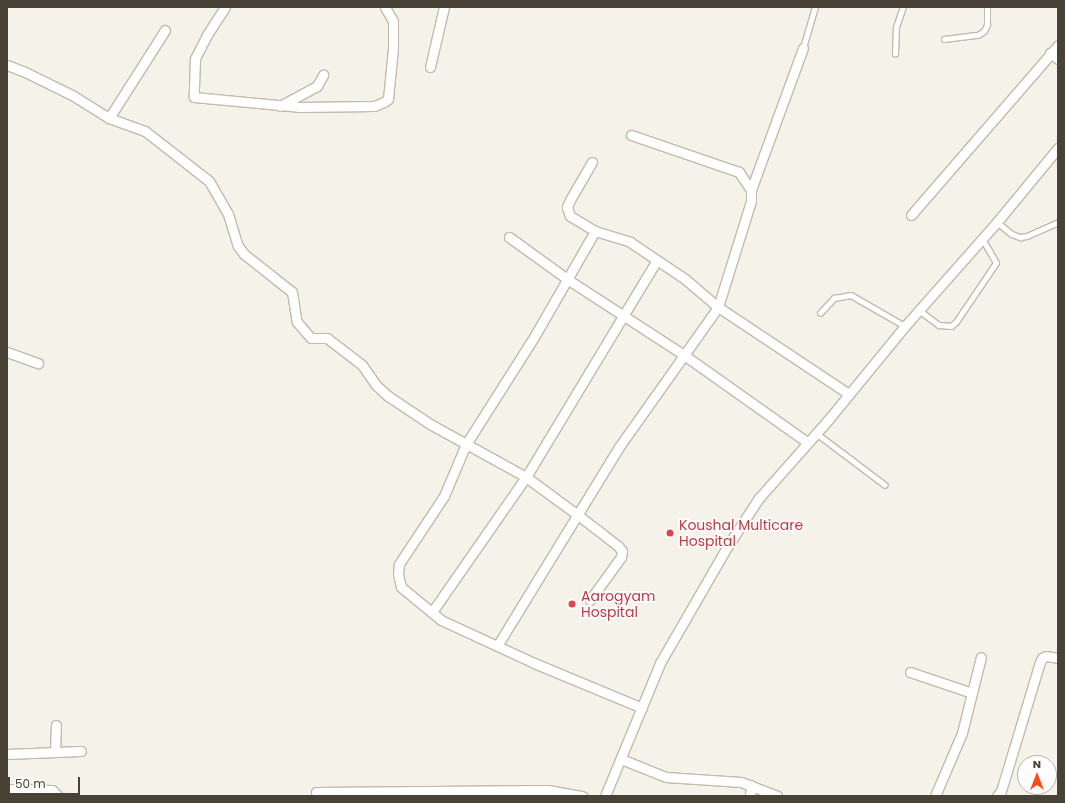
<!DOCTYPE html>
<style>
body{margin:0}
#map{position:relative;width:1065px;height:803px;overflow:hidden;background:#f5f2e9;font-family:Poppins,sans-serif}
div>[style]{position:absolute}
.roads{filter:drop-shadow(1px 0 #c1bbab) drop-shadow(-1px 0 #c1bbab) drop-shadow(0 1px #c1bbab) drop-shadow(0 -1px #c1bbab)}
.lane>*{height:4.5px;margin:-2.25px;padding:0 2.25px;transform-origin:2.25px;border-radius:2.25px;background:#fff}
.street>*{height:9px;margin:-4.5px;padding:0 4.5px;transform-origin:4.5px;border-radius:4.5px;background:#fff}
.dots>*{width:11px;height:11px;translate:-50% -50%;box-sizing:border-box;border:2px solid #fff;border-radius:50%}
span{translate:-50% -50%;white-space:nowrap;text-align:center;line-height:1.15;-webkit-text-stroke:3.5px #fff;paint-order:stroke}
.health-label{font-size:14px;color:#be3a42}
.left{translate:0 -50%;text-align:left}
.frame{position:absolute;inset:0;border:8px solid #494337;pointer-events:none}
.north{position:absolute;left:1017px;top:755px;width:40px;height:40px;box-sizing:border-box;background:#fff;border:1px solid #b6b4af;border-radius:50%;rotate:0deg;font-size:11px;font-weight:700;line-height:16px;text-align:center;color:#494337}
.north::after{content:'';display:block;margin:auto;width:14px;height:18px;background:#fe4b17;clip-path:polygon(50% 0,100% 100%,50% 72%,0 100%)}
.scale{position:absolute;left:8px;top:777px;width:72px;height:18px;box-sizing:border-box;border:2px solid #494337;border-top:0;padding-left:5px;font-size:12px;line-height:14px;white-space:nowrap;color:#494337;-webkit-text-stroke:3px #fff;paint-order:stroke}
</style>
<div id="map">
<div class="roads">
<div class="lane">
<i style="left:944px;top:39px;width:34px;rotate:-7deg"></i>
<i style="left:978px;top:35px;width:7px;rotate:-34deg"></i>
<i style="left:984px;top:31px;width:7px;rotate:-63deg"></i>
<i style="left:987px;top:25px;width:18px;rotate:-90deg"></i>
<i style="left:803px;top:48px;width:43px;rotate:-73.7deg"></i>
<i style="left:895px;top:54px;width:27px;rotate:-88deg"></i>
<i style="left:896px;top:27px;width:21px;rotate:-71deg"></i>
<i style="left:997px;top:222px;width:19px;rotate:39deg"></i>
<i style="left:1012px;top:234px;width:9px;rotate:21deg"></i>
<i style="left:1020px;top:237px;width:7px;rotate:-8deg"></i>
<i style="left:1027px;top:236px;width:34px;rotate:-24deg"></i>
<i style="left:919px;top:310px;width:25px;rotate:37deg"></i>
<i style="left:939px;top:325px;width:12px;rotate:5deg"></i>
<i style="left:951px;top:326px;width:6px;rotate:-39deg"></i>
<i style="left:956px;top:322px;width:71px;rotate:-55.9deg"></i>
<i style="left:996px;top:263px;width:28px;rotate:-120deg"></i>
<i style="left:820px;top:313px;width:21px;rotate:-47deg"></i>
<i style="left:834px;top:298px;width:17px;rotate:-10deg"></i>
<i style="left:851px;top:295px;width:62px;rotate:29.9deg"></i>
<i style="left:816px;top:433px;width:86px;rotate:37deg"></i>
</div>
<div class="street">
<i style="left:225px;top:7px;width:33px;rotate:123deg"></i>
<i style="left:207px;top:35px;width:27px;rotate:117deg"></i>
<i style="left:195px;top:59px;width:38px;rotate:92deg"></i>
<i style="left:194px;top:97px;width:105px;rotate:5.4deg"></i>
<i style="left:299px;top:107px;width:75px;rotate:-0.8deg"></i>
<i style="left:374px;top:106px;width:11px;rotate:-22deg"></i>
<i style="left:384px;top:102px;width:5px;rotate:-37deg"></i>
<i style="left:388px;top:99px;width:51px;rotate:-84.4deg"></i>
<i style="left:393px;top:48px;width:27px;rotate:-90deg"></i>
<i style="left:393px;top:21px;width:16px;rotate:-120deg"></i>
<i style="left:1050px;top:53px;width:10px;rotate:37deg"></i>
<i style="left:7px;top:65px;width:17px;rotate:21deg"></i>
<i style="left:23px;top:71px;width:55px;rotate:26.1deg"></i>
<i style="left:72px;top:95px;width:44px;rotate:31.9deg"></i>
<i style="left:109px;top:118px;width:38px;rotate:20deg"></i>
<i style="left:145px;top:131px;width:81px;rotate:38deg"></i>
<i style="left:209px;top:181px;width:38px;rotate:60deg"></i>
<i style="left:228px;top:214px;width:34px;rotate:73deg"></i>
<i style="left:238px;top:246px;width:10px;rotate:53deg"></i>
<i style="left:244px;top:254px;width:61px;rotate:38.4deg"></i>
<i style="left:292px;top:292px;width:30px;rotate:81deg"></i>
<i style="left:297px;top:322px;width:21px;rotate:49deg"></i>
<i style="left:311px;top:338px;width:16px"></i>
<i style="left:327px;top:338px;width:44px;rotate:37.6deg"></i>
<i style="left:362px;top:365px;width:24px;rotate:55deg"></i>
<i style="left:376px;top:385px;width:16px;rotate:43deg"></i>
<i style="left:388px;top:396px;width:50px;rotate:33.7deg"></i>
<i style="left:430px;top:424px;width:110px;rotate:28.9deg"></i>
<i style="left:526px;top:477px;width:64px;rotate:36.2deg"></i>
<i style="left:578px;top:515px;width:51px;rotate:37.8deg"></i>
<i style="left:618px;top:546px;width:6px;rotate:51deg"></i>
<i style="left:622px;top:551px;width:6px;rotate:99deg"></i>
<i style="left:621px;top:557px;width:53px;rotate:125.8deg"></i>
<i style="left:430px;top:67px;width:62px;rotate:-76.9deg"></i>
<i style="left:280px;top:106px;width:42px;rotate:-28.4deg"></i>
<i style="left:317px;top:86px;width:13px;rotate:-61deg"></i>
<i style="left:109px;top:118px;width:104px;rotate:-57.5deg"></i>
<i style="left:592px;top:162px;width:44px;rotate:120.1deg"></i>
<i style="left:570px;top:200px;width:8px;rotate:113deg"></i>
<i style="left:567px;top:207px;width:9px;rotate:72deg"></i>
<i style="left:570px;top:216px;width:29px;rotate:31deg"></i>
<i style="left:595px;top:231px;width:37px;rotate:17deg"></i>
<i style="left:630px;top:242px;width:66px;rotate:33.9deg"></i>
<i style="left:685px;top:279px;width:43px;rotate:40.3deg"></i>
<i style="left:718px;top:307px;width:157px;rotate:33.6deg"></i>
<i style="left:751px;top:190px;width:151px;rotate:-69.9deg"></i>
<i style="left:911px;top:215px;width:225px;rotate:-49.1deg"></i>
<i style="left:595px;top:231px;width:122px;rotate:119.9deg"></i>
<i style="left:534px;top:337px;width:127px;rotate:122.4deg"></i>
<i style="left:466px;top:444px;width:56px;rotate:112.9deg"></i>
<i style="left:444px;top:496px;width:82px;rotate:123.5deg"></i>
<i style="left:399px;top:564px;width:10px;rotate:96deg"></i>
<i style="left:398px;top:574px;width:13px;rotate:77deg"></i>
<i style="left:401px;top:587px;width:52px;rotate:39.5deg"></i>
<i style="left:441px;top:620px;width:102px;rotate:24.8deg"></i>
<i style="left:534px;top:663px;width:117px;rotate:22.6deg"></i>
<i style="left:509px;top:237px;width:72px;rotate:35.9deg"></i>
<i style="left:567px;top:279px;width:140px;rotate:33deg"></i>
<i style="left:684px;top:355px;width:151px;rotate:35.3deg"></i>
<i style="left:7px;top:352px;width:33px;rotate:20deg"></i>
<i style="left:432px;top:612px;width:165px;rotate:-55.2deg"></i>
<i style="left:526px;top:477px;width:253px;rotate:-58.9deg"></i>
<i style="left:497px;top:646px;width:233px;rotate:-58.5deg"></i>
<i style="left:619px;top:447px;width:171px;rotate:-54.7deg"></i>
<i style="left:718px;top:307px;width:111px;rotate:-72.7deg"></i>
<i style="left:751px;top:201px;width:11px;rotate:-90deg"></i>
<i style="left:751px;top:190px;width:22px;rotate:-124deg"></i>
<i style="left:739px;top:172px;width:114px;rotate:-161.1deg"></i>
<i style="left:910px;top:672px;width:65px;rotate:18.7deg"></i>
<i style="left:55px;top:752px;width:27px;rotate:-88deg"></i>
<i style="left:7px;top:754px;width:74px;rotate:-2.3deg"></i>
<i style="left:621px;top:759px;width:48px;rotate:21.8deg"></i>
<i style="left:666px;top:777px;width:75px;rotate:3.8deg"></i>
<i style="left:741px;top:782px;width:39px;rotate:21deg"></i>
<i style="left:7px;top:789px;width:45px;rotate:1.3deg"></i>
<i style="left:52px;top:790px;width:8px;rotate:45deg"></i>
<i style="left:316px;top:792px;width:232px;rotate:-0.5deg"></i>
<i style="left:548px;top:790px;width:35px;rotate:10deg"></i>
<i style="left:605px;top:796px;width:144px;rotate:-67.5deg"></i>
<i style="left:660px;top:663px;width:134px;rotate:-60deg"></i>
<i style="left:727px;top:547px;width:59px;rotate:-56.9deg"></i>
<i style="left:759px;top:498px;width:104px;rotate:-48.5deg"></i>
<i style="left:828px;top:420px;width:122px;rotate:-50.7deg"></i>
<i style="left:905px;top:326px;width:139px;rotate:-48.5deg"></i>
<i style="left:997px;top:222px;width:96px;rotate:-50.5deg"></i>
<i style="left:750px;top:796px;width:11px;rotate:-85deg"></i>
<i style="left:935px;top:796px;width:69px;rotate:-66.8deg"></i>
<i style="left:962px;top:733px;width:78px;rotate:-76deg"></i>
<i style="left:997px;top:796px;width:6px;rotate:-51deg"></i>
<i style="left:1001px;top:791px;width:135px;rotate:-73.2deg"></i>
<i style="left:1040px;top:662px;width:4px;rotate:-63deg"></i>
<i style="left:1042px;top:658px;width:4px;rotate:-27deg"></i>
<i style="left:1046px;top:656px;width:12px;rotate:9deg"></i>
</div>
</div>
<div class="dots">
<i style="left:670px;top:533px;background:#e0444e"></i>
<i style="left:572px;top:604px;background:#e0444e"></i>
</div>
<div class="health-label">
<span class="left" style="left:679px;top:533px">Koushal Multicare<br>Hospital</span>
<span class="left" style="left:581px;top:604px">Aarogyam<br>Hospital</span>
</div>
<div class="frame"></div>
<div class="north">N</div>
<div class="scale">50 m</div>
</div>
